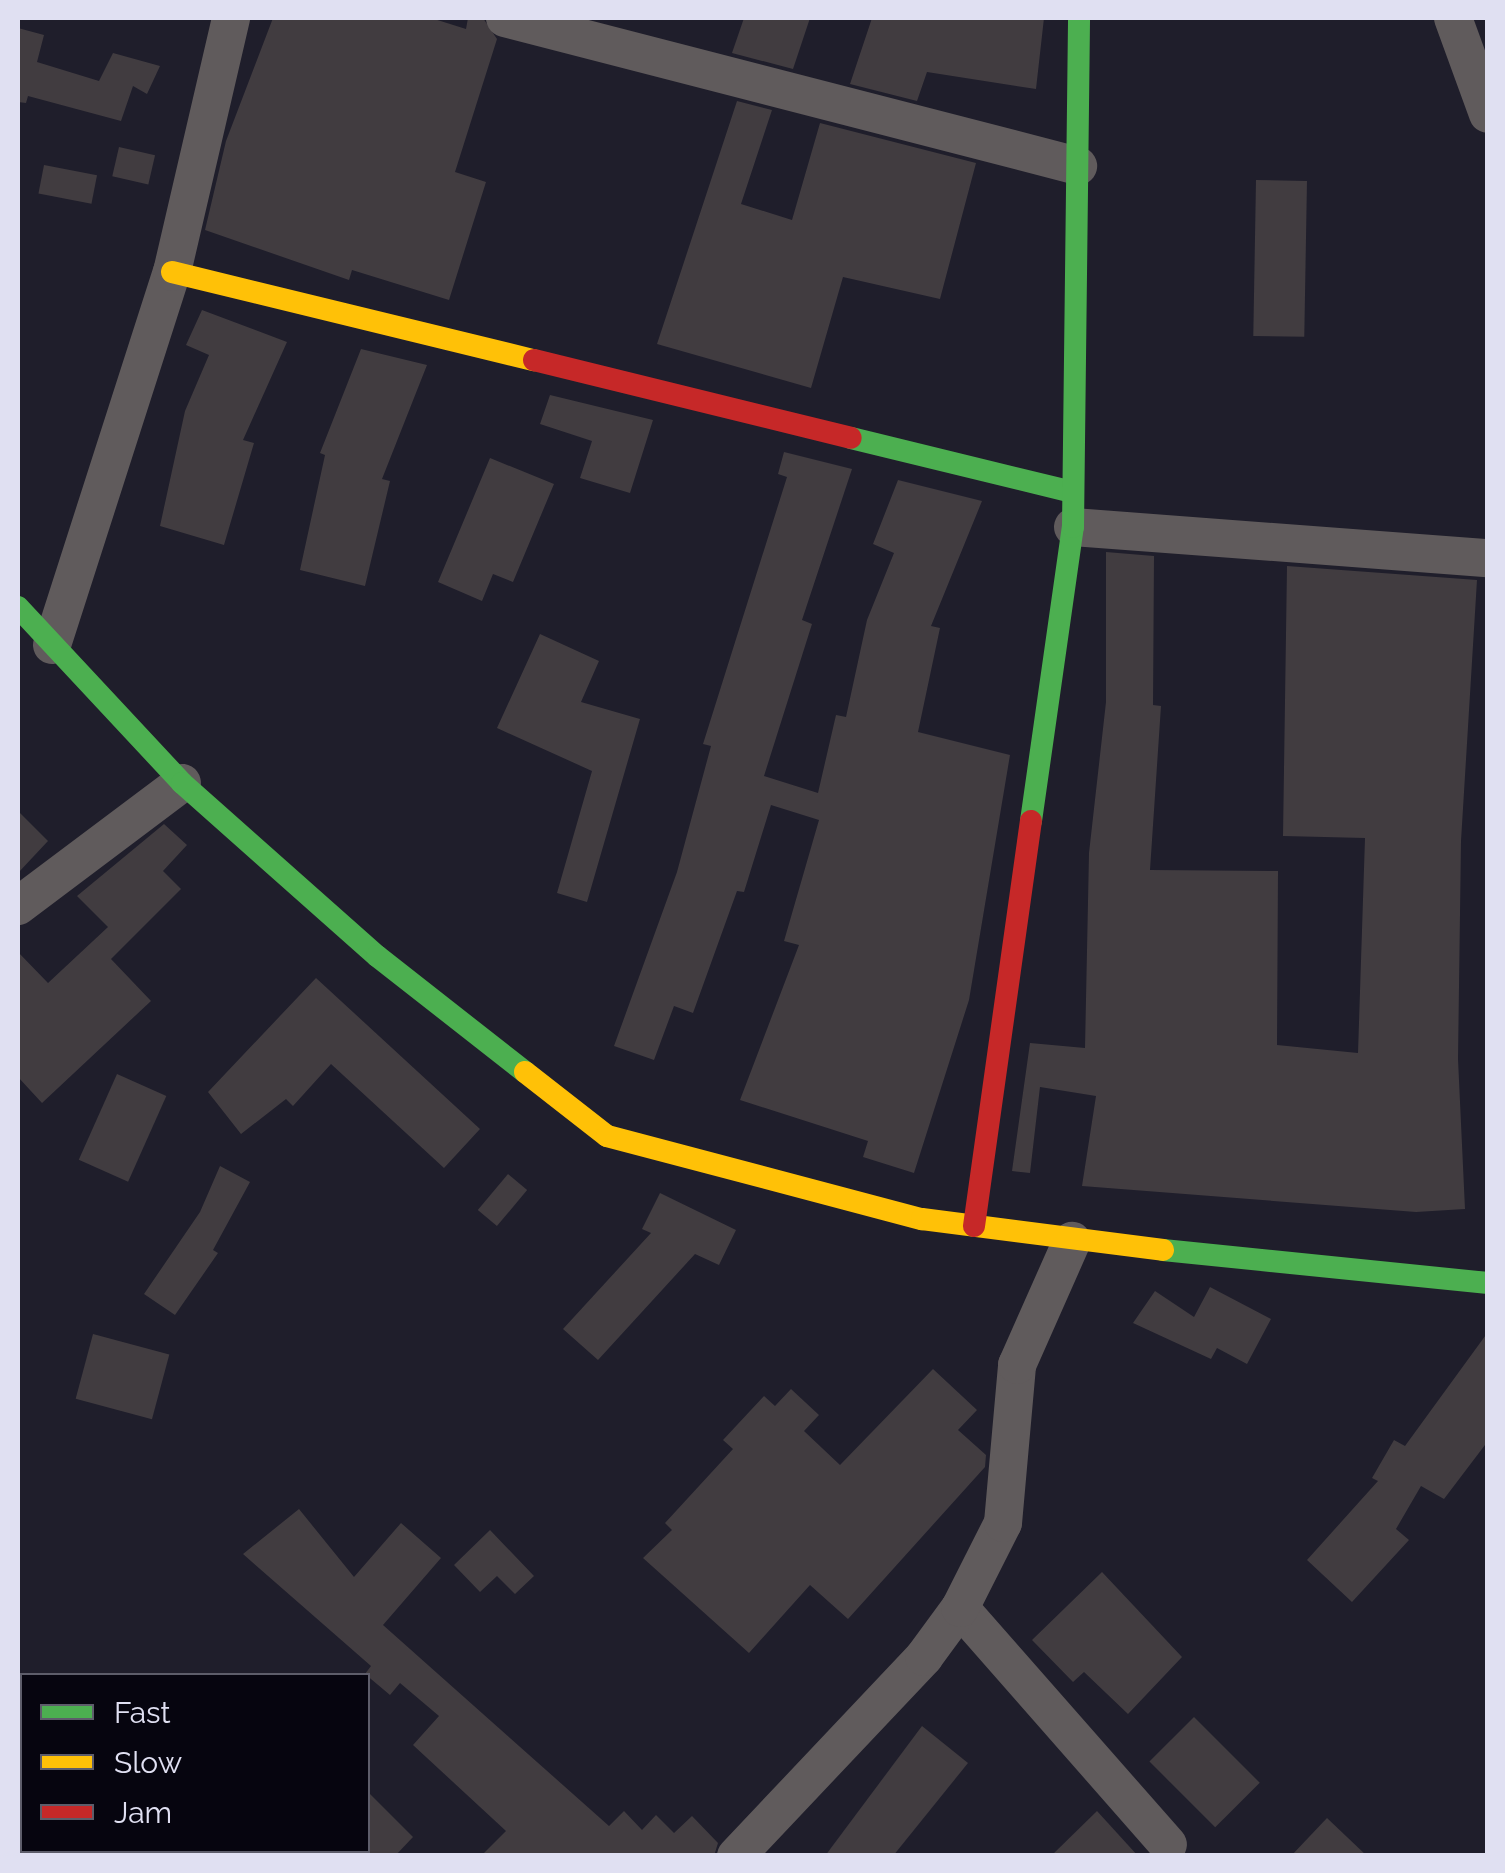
<!DOCTYPE html>
<style>
body{margin:0}
#map{position:relative;width:1505px;height:1873px;overflow:hidden;background:#1f1e2b;font-family:Raleway,sans-serif}
div>[style]{position:absolute}
.building>*{inset:0;background:#413c40;transform-origin:0 0}
.street>*{height:38px;margin:-19px;padding:0 19px;transform-origin:19px;border-radius:19px;background:#605b5c}
.fast>*{height:22px;margin:-11px;padding:0 11px;transform-origin:11px;border-radius:11px;background:#4caf50}
.slow>*{height:22px;margin:-11px;padding:0 11px;transform-origin:11px;border-radius:11px;background:#ffc107}
.jam>*{height:22px;margin:-11px;padding:0 11px;transform-origin:11px;border-radius:11px;background:#c62828}
span{translate:-50% -50%;white-space:nowrap;text-align:center;line-height:1.15;-webkit-text-stroke:8px #06050f;paint-order:stroke}
.frame{position:absolute;inset:0;border:20px solid #e0e0f2;pointer-events:none}
.legend{position:absolute;left:20px;top:1673px;width:350px;height:180px;box-sizing:border-box;background:#06050f;border:2px solid #5d5d6a;margin:0;padding:12px 18px;list-style:none;font-size:30px;color:#e0e0f2}
.legend li{display:flex;align-items:center;gap:20px;height:50px}
.legend b{width:50px;border:2px solid #5d5d6a}
</style>
<div id="map">
<div class="building">
<i style="clip-path:polygon(273px 18px,431px 18px,466px 29px,468px 18px,483px 18px,497px 39px,455px 172px,486px 182px,449px 300px,352px 270px,349px 280px,205px 230px,226px 141px)"></i>
<i style="clip-path:polygon(744px 18px,810px 18px,793px 69px,732px 53px)"></i>
<i style="clip-path:polygon(872px 18px,1044px 18px,1036px 89px,927px 72px,917px 101px,850px 84px)"></i>
<i style="clip-path:polygon(18px 28px,44px 35px,37px 62px,99px 81px,113px 53px,160px 66px,147px 94px,133px 86px,121px 121px,28px 96px,26px 103px,18px 102px)"></i>
<i style="clip-path:polygon(737px 101px,772px 110px,741px 204px,792px 220px,820px 123px,976px 163px,940px 299px,843px 277px,811px 388px,657px 344px)"></i>
<i style="left:119px;top:147px;width:37px;height:30px;rotate:13deg"></i>
<i style="left:44px;top:165px;width:54px;height:29px;rotate:11deg"></i>
<i style="left:1256px;top:180px;width:51px;height:156px;rotate:1deg"></i>
<i style="clip-path:polygon(202px 310px,287px 342px,243px 440px,254px 443px,224px 545px,160px 526px,185px 411px,209px 355px,186px 345px)"></i>
<i style="clip-path:polygon(361px 349px,427px 365px,382px 479px,390px 481px,365px 586px,300px 570px,325px 455px,320px 453px)"></i>
<i style="clip-path:polygon(550px 395px,653px 420px,630px 493px,580px 478px,592px 441px,540px 424px)"></i>
<i style="clip-path:polygon(784px 452px,852px 469px,802px 620px,812px 624px,764px 776px,818px 793px,836px 715px,846px 717px,867px 620px,894px 553px,873px 544px,898px 480px,982px 501px,931px 626px,940px 628px,918px 732px,1010px 755px,969px 1000px,914px 1173px,863px 1157px,868px 1141px,740px 1100px,799px 945px,784px 941px,819px 820px,771px 805px,744px 892px,737px 891px,693px 1013px,674px 1006px,654px 1060px,614px 1046px,677px 872px,711px 746px,703px 744px,787px 477px,778px 474px)"></i>
<i style="clip-path:polygon(490px 458px,554px 484px,513px 582px,493px 574px,482px 601px,438px 582px)"></i>
<i style="clip-path:polygon(1106px 552px,1154px 556px,1153px 705px,1161px 706px,1150px 870px,1278px 871px,1277px 1045px,1358px 1053px,1365px 838px,1283px 836px,1287px 566px,1477px 580px,1461px 841px,1458px 1059px,1465px 1209px,1416px 1212px,1082px 1186px,1096px 1096px,1040px 1087px,1030px 1173px,1012px 1171px,1030px 1043px,1085px 1048px,1089px 853px,1106px 702px)"></i>
<i style="clip-path:polygon(540px 634px,599px 661px,581px 702px,640px 719px,587px 902px,557px 893px,592px 771px,497px 728px)"></i>
<i style="clip-path:polygon(18px 811px,48px 841px,18px 873px)"></i>
<i style="clip-path:polygon(164px 824px,187px 845px,163px 871px,181px 889px,111px 959px,151px 1001px,42px 1103px,18px 1077px,18px 952px,48px 983px,108px 927px,77px 896px)"></i>
<i style="clip-path:polygon(316px 978px,480px 1129px,444px 1168px,331px 1064px,293px 1106px,286px 1099px,241px 1134px,208px 1092px)"></i>
<i style="left:117px;top:1074px;width:54px;height:94px;rotate:24deg"></i>
<i style="clip-path:polygon(220px 1166px,250px 1182px,213px 1250px,218px 1253px,175px 1315px,144px 1294px,200px 1212px)"></i>
<i style="left:508px;top:1174px;width:25px;height:47px;rotate:40deg"></i>
<i style="clip-path:polygon(660px 1193px,736px 1230px,719px 1265px,695px 1254px,598px 1360px,563px 1329px,651px 1233px,642px 1229px)"></i>
<i style="clip-path:polygon(1210px 1287px,1271px 1319px,1247px 1364px,1217px 1348px,1211px 1359px,1133px 1323px,1155px 1291px,1194px 1317px)"></i>
<i style="clip-path:polygon(1488px 1332px,1488px 1441px,1444px 1499px,1421px 1486px,1396px 1529px,1409px 1540px,1352px 1602px,1307px 1560px,1378px 1481px,1372px 1478px,1394px 1440px,1405px 1446px)"></i>
<i style="left:93px;top:1334px;width:79px;height:67px;rotate:15deg"></i>
<i style="clip-path:polygon(933px 1369px,977px 1410px,958px 1430px,986px 1455px,985px 1467px,848px 1619px,810px 1585px,749px 1653px,643px 1558px,672px 1530px,665px 1523px,733px 1449px,723px 1440px,764px 1396px,775px 1406px,791px 1389px,819px 1415px,804px 1431px,840px 1465px)"></i>
<i style="clip-path:polygon(299px 1509px,354px 1577px,401px 1523px,441px 1558px,383px 1625px,609px 1826px,624px 1811px,642px 1830px,656px 1815px,674px 1833px,692px 1816px,718px 1843px,714px 1856px,481px 1856px,506px 1831px,413px 1745px,439px 1716px,400px 1683px,390px 1695px,365px 1674px,371px 1666px,243px 1554px)"></i>
<i style="clip-path:polygon(490px 1530px,534px 1576px,515px 1594px,497px 1576px,480px 1592px,454px 1565px)"></i>
<i style="clip-path:polygon(1102px 1572px,1182px 1657px,1128px 1714px,1084px 1672px,1073px 1682px,1032px 1640px)"></i>
<i style="left:1194px;top:1717px;width:93px;height:63px;rotate:45deg"></i>
<i style="clip-path:polygon(922px 1726px,968px 1763px,893px 1856px,825px 1856px)"></i>
<i style="clip-path:polygon(368px 1792px,413px 1837px,395px 1856px,368px 1856px)"></i>
<i style="clip-path:polygon(1097px 1811px,1138px 1856px,1051px 1856px)"></i>
<i style="clip-path:polygon(1327px 1818px,1367px 1856px,1291px 1856px)"></i>
</div>
<div class="street">
<i style="left:505px;top:18px;width:592px;rotate:14.48deg"></i>
<i style="left:1453px;top:18px;width:102px;rotate:70deg"></i>
<i style="left:1073px;top:527px;width:416px;rotate:4.3deg"></i>
<i style="left:52px;top:645px;width:392px;rotate:-72.2deg"></i>
<i style="left:172px;top:272px;width:261px;rotate:-76.9deg"></i>
<i style="left:18px;top:906px;width:205px;rotate:-36.9deg"></i>
<i style="left:960px;top:1608px;width:315px;rotate:48.7deg"></i>
<i style="left:736px;top:1856px;width:274px;rotate:-46.6deg"></i>
<i style="left:924px;top:1657px;width:61px;rotate:-53.7deg"></i>
<i style="left:960px;top:1608px;width:95px;rotate:-63.2deg"></i>
<i style="left:1003px;top:1523px;width:159px;rotate:-84.9deg"></i>
<i style="left:1017px;top:1365px;width:136px;rotate:-66.1deg"></i>
</div>
<div class="fast">
<i style="left:851px;top:438px;width:228px;rotate:13.7deg"></i>
<i style="left:18px;top:607px;width:241px;rotate:47deg"></i>
<i style="left:182px;top:783px;width:261px;rotate:41.6deg"></i>
<i style="left:377px;top:956px;width:188px;rotate:38.1deg"></i>
<i style="left:1031px;top:821px;width:297px;rotate:-81.9deg"></i>
<i style="left:1073px;top:527px;width:509px;rotate:-89.32deg"></i>
<i style="left:1163px;top:1250px;width:327px;rotate:5.8deg"></i>
</div>
<div class="slow">
<i style="left:172px;top:272px;width:373px;rotate:13.7deg"></i>
<i style="left:525px;top:1072px;width:104px;rotate:38deg"></i>
<i style="left:607px;top:1136px;width:326px;rotate:14.8deg"></i>
<i style="left:922px;top:1219px;width:243px;rotate:7.3deg"></i>
</div>
<div class="jam">
<i style="left:534px;top:360px;width:326px;rotate:13.8deg"></i>
<i style="left:974px;top:1226px;width:409px;rotate:-82deg"></i>
</div>
<div class="frame"></div>
<ul class="legend">
<li><b style="height:12px;background:#4caf50"></b>Fast</li>
<li><b style="height:12px;background:#ffc107"></b>Slow</li>
<li><b style="height:12px;background:#c62828"></b>Jam</li>
</ul>
</div>
